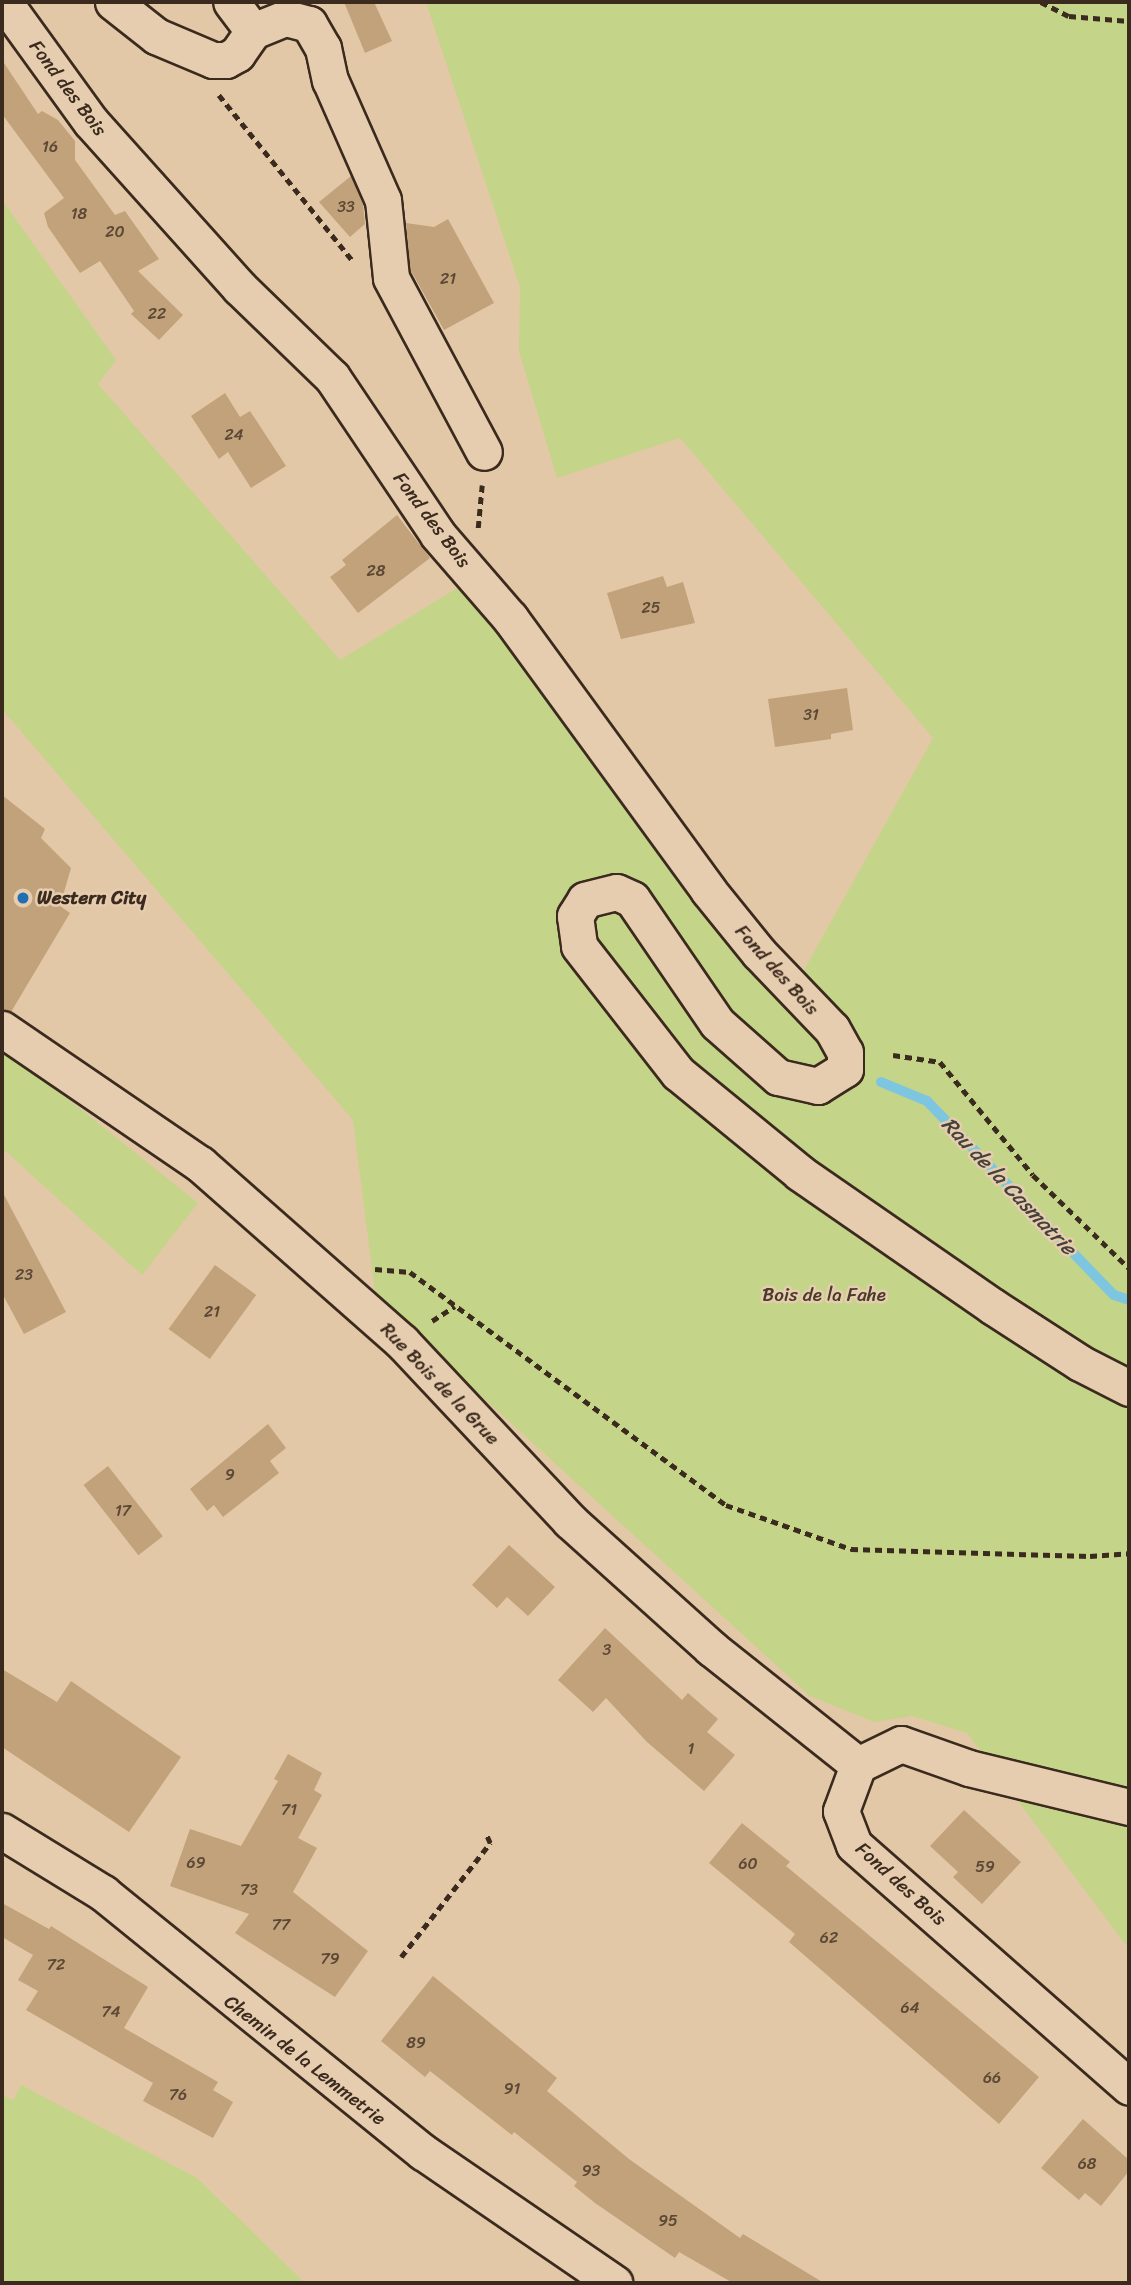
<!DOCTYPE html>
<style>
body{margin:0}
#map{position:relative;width:1131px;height:2285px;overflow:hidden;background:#e3c8a7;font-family:Sriracha,sans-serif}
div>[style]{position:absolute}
.green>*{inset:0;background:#c4d488}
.stream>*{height:10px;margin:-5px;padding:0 5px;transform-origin:5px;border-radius:5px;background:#7ec6df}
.building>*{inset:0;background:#c1a27a;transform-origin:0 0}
.path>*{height:4.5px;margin-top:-2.25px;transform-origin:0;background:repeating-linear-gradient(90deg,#3b2a1e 0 7px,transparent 0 12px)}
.roads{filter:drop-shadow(2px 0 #3b2a1e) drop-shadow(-2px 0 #3b2a1e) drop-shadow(0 2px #3b2a1e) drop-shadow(0 -2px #3b2a1e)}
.street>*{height:35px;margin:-17.5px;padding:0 17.5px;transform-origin:17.5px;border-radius:17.5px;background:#e7cdaf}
.dots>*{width:19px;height:19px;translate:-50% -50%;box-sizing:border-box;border:4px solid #e7cdaf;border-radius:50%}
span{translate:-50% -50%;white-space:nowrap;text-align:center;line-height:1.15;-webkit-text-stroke:5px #e7cdaf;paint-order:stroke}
.number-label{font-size:16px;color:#5c4835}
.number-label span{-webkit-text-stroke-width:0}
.street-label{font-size:19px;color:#3b2a1e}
.poi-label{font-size:19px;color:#3b2a1e;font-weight:700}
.left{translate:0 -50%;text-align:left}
.park-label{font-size:19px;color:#493b29}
.water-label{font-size:21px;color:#45413b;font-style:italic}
.frame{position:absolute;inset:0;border:4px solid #3b2a1e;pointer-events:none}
</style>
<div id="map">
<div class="green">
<i style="clip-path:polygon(426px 2px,1129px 2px,1129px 1949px,967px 1733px,912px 1716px,874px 1722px,810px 1696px,376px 1300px,353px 1120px,2px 709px,2px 200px,116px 360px,98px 384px,340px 660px,475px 577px,793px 990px,933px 738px,680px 438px,557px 478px,519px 351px,520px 287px)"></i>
<i style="clip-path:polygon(2px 1046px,198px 1203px,142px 1275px,2px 1148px)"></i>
<i style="clip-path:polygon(21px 2085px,197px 2178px,305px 2283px,2px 2283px,2px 2094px,13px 2101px)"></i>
</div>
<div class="stream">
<i style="left:881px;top:1082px;width:50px;rotate:22.4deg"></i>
<i style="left:927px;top:1101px;width:269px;rotate:46.1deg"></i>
<i style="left:1114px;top:1295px;width:16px;rotate:18deg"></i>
</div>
<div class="building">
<i style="clip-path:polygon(344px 2px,374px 2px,392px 41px,365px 53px)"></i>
<i style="clip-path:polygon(2px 60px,38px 114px,42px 111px,58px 120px,75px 141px,75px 160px,115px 215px,125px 211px,159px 259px,138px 271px,183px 315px,159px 340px,131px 314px,134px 311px,100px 261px,80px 273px,48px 227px,44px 213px,64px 198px,2px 114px)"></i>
<i style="clip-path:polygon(351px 176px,363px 205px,365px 224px,350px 237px,319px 202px)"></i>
<i style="clip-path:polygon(448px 219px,494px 303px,444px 330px,410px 269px,406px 223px,434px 227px)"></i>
<i style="clip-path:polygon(225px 393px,240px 417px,250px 411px,286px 466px,251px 488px,228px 452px,219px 459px,191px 416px)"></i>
<i style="clip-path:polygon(397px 515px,430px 558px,358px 613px,330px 577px,346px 565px,342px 560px)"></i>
<i style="clip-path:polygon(663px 576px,667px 587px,683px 582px,695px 623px,621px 639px,607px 593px)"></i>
<i style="clip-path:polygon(847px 688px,853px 730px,831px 734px,831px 739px,775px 747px,768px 699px)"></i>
<i style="clip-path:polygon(2px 795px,45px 829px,41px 838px,71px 868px,60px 906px,70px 913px,11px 1012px,2px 1009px)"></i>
<i style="clip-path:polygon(2px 1191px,66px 1312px,24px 1334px,2px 1293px)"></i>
<i style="left:215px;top:1265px;width:51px;height:79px;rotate:36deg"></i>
<i style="clip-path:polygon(268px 1424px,286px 1448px,270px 1461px,279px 1473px,223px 1517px,214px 1505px,207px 1511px,190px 1489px)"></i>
<i style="left:108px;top:1466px;width:89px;height:31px;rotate:52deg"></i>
<i style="clip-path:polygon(509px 1545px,555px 1587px,528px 1616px,507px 1597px,497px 1608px,472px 1585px)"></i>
<i style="clip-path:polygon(605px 1628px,682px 1700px,688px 1693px,718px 1719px,707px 1732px,735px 1755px,704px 1791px,647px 1742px,606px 1698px,593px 1712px,558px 1680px)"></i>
<i style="clip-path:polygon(2px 1669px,57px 1702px,71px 1681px,181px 1757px,129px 1832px,2px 1747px)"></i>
<i style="clip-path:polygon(288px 1754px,322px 1773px,314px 1790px,322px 1795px,298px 1838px,317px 1848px,293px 1892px,368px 1951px,335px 1997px,235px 1933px,249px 1914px,170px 1886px,190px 1829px,241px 1846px,278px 1781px,274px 1779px)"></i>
<i style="clip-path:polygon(964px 1810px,1021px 1862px,982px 1904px,953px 1877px,958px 1872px,930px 1846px)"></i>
<i style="clip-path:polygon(742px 1823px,790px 1862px,786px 1866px,1039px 2077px,999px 2124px,789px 1942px,795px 1934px,709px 1863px)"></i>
<i style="clip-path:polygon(2px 1903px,49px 1929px,51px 1926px,148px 1987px,124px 2028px,218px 2082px,213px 2090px,233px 2102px,213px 2138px,143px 2101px,153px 2083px,26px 2010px,38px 1991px,18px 1980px,33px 1955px,2px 1937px)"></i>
<i style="clip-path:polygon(433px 1976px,557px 2078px,547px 2091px,629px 2159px,740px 2238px,743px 2234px,824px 2283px,733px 2283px,679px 2252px,675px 2258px,595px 2203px,574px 2186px,577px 2182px,514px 2132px,512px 2135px,430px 2071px,425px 2077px,381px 2041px)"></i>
<i style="clip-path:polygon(1083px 2119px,1129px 2160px,1129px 2171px,1101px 2206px,1085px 2193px,1079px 2200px,1041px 2168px)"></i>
</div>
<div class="path">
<i style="left:1041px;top:2px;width:31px;rotate:27deg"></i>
<i style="left:1069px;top:16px;width:60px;rotate:4.8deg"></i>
<i style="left:219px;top:95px;width:212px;rotate:51.1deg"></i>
<i style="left:478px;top:528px;width:43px;rotate:-84.7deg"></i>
<i style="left:893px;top:1055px;width:48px;rotate:8.5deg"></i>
<i style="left:940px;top:1062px;width:146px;rotate:50.5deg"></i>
<i style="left:1033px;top:1175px;width:134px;rotate:44.1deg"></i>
<i style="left:375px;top:1269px;width:35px;rotate:5deg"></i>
<i style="left:410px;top:1272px;width:393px;rotate:36.4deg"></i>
<i style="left:726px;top:1505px;width:133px;rotate:19.4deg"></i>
<i style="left:851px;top:1549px;width:239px;rotate:1.7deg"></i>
<i style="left:1090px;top:1556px;width:39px;rotate:-4deg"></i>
<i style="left:432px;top:1321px;width:27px;rotate:-33deg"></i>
<i style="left:401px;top:1957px;width:145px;rotate:-52deg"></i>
<i style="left:490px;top:1843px;width:10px;rotate:-114deg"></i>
</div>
<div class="roads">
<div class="street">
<i style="left:4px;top:2px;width:148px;rotate:54.1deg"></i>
<i style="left:91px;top:122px;width:223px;rotate:48.1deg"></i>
<i style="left:240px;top:288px;width:128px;rotate:44.1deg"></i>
<i style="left:332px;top:377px;width:190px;rotate:56.1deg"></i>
<i style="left:438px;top:535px;width:110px;rotate:49.1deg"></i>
<i style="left:510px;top:618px;width:336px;rotate:53.9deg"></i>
<i style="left:708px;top:890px;width:81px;rotate:51deg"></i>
<i style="left:759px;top:953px;width:105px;rotate:46.2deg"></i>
<i style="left:832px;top:1029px;width:26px;rotate:61deg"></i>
<i style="left:845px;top:1052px;width:17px;rotate:90deg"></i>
<i style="left:845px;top:1069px;width:32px;rotate:148deg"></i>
<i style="left:818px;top:1086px;width:41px;rotate:-167.3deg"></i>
<i style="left:778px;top:1077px;width:81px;rotate:-138.5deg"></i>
<i style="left:717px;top:1023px;width:150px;rotate:-124.4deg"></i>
<i style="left:632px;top:899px;width:17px;rotate:-156deg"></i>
<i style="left:616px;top:892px;width:32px;rotate:166deg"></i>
<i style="left:585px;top:900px;width:19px;rotate:122deg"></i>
<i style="left:575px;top:916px;width:30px;rotate:82deg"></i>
<i style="left:579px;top:946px;width:161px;rotate:52.1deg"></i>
<i style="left:678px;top:1073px;width:158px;rotate:39.3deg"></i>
<i style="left:800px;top:1173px;width:234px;rotate:34.7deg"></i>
<i style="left:992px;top:1306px;width:105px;rotate:32.9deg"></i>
<i style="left:1080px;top:1363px;width:55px;rotate:27deg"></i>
<i style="left:113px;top:2px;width:55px;rotate:38.3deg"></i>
<i style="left:156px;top:36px;width:62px;rotate:22.8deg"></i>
<i style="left:213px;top:60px;width:13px"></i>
<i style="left:226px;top:60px;width:13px;rotate:-29deg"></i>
<i style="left:237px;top:54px;width:28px;rotate:-55deg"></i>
<i style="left:253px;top:31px;width:36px;rotate:-127deg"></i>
<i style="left:253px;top:31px;width:35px;rotate:-22deg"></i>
<i style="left:286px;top:18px;width:24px;rotate:15deg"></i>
<i style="left:309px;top:24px;width:28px;rotate:60deg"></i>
<i style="left:323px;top:48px;width:33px;rotate:78deg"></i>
<i style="left:330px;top:80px;width:131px;rotate:66.2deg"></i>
<i style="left:383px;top:200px;width:78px;rotate:84.1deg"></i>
<i style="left:391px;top:278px;width:197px;rotate:61.9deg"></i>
<i style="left:2px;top:1029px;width:240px;rotate:34.3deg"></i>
<i style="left:200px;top:1164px;width:269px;rotate:41.4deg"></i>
<i style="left:402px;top:1342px;width:245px;rotate:46.8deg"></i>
<i style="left:570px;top:1521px;width:190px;rotate:42deg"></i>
<i style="left:711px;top:1648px;width:188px;rotate:38.5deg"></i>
<i style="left:1129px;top:1807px;width:165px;rotate:-166.3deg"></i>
<i style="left:969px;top:1768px;width:72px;rotate:-160.6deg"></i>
<i style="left:901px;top:1744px;width:48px;rotate:154deg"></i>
<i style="left:858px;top:1765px;width:49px;rotate:110.3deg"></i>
<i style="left:841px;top:1811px;width:36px;rotate:69deg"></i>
<i style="left:854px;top:1845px;width:366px;rotate:41.3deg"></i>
<i style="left:2px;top:1831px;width:119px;rotate:31.5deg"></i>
<i style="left:103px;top:1893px;width:412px;rotate:39deg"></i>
<i style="left:423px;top:2152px;width:232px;rotate:34.4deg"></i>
</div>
</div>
<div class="dots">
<i style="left:23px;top:898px;background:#1f6fb2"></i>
</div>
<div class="number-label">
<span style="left:50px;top:147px">16</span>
<span style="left:346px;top:207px">33</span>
<span style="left:79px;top:214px">18</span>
<span style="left:115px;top:232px">20</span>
<span style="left:448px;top:279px">21</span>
<span style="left:157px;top:314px">22</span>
<span style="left:234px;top:435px">24</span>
<span style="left:376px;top:571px">28</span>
<span style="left:651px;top:608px">25</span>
<span style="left:811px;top:715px">31</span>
<span style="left:24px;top:1275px">23</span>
<span style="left:212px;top:1312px">21</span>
<span style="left:230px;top:1475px">9</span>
<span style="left:123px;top:1511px">17</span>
<span style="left:607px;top:1650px">3</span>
<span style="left:691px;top:1749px">1</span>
<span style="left:289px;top:1810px">71</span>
<span style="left:196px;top:1863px">69</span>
<span style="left:748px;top:1864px">60</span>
<span style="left:985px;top:1867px">59</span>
<span style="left:249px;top:1890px">73</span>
<span style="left:281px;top:1925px">77</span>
<span style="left:829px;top:1938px">62</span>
<span style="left:330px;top:1959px">79</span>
<span style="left:56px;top:1965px">72</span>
<span style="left:910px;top:2008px">64</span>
<span style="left:111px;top:2012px">74</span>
<span style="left:416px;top:2043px">89</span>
<span style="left:992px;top:2078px">66</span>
<span style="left:512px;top:2089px">91</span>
<span style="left:178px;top:2095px">76</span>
<span style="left:1087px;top:2164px">68</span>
<span style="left:591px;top:2171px">93</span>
<span style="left:668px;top:2221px">95</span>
</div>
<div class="street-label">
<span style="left:68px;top:88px;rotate:53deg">Fond des Bois</span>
<span style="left:432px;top:520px;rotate:53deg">Fond des Bois</span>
<span style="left:777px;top:970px;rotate:48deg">Fond des Bois</span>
<span style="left:440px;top:1384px;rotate:46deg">Rue Bois de la Grue</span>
<span style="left:901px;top:1884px;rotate:42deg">Fond des Bois</span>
<span style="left:305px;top:2060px;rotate:38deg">Chemin de la Lemmetrie</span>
</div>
<div class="poi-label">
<span class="left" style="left:37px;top:898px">Western City</span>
</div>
<div class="park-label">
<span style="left:824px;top:1295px">Bois de la Fahe</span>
</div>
<div class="water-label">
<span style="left:1009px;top:1186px;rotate:46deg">Rau de la Casmatrie</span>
</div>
<div class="frame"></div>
</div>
